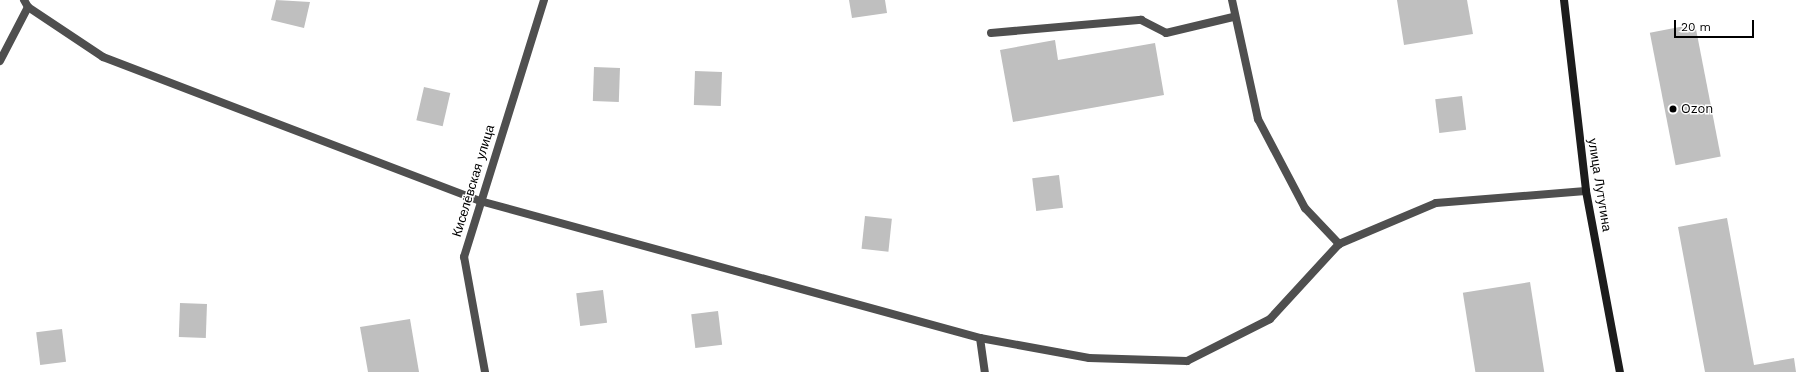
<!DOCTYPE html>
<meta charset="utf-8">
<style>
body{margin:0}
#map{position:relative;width:1816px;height:372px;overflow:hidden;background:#fff;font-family:"Work Sans",sans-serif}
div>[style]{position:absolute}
.building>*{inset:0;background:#bfbfbf;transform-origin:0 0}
.service>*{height:8px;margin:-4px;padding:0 4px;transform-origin:4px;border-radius:4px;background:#4f4f4f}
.minor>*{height:8px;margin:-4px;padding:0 4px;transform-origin:4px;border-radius:4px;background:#4f4f4f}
.secondary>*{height:8px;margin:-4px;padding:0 4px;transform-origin:4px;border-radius:4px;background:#1c1c1c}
.dots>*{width:11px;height:11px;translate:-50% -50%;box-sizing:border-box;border:2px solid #fff;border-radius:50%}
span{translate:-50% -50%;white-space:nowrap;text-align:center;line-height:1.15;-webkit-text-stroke:3px #fff;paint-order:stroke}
.poi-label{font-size:13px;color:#000}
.left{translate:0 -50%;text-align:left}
.street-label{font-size:13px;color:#000}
.scale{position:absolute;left:1674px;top:20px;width:80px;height:18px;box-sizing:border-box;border:2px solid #000;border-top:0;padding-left:5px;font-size:12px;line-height:14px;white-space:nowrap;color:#000;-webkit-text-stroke:3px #fff;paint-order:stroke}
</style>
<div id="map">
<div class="building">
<i style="clip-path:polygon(276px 0,310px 2px,304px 28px,271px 20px)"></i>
<i style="clip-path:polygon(849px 0,885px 0,887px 13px,852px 18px)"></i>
<i style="clip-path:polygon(1397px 0,1467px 0,1473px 34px,1404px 45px)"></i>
<i style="left:1695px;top:24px;width:135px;height:46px;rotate:79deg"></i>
<i style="clip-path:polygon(1055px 40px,1058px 60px,1155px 43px,1164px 95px,1013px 122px,1000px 50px)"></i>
<i style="left:594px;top:67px;width:26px;height:34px;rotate:2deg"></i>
<i style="left:695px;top:71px;width:27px;height:34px;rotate:2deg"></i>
<i style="left:424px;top:87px;width:27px;height:34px;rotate:13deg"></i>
<i style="left:1462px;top:96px;width:34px;height:27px;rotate:83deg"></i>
<i style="left:1059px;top:175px;width:33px;height:27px;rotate:83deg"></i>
<i style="left:865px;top:216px;width:27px;height:33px;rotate:6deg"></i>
<i style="clip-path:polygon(1727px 218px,1754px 365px,1794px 358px,1796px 372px,1705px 372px,1678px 227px)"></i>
<i style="left:1530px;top:282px;width:91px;height:68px;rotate:81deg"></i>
<i style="left:603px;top:290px;width:33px;height:27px;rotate:83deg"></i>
<i style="left:180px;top:303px;width:27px;height:34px;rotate:2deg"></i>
<i style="left:718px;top:311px;width:34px;height:27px;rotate:83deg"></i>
<i style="clip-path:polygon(410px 319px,419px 372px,368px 372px,360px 327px)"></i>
<i style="left:62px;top:329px;width:33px;height:26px;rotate:83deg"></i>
</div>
<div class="service">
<i style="left:1232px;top:0;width:122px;rotate:77.7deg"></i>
<i style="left:1258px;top:119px;width:101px;rotate:62.2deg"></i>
<i style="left:1305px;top:208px;width:50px;rotate:46.6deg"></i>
<i style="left:991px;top:33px;width:151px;rotate:-5deg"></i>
<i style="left:1141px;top:20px;width:28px;rotate:27deg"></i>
<i style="left:1166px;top:33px;width:69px;rotate:-13.4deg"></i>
</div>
<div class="minor">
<i style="left:24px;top:0;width:8px;rotate:60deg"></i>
<i style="left:28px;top:7px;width:90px;rotate:33.7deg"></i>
<i style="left:103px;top:57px;width:404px;rotate:20.9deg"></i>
<i style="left:480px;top:201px;width:518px;rotate:15.32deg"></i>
<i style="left:980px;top:338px;width:111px;rotate:10.4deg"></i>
<i style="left:1089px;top:358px;width:98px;rotate:1.8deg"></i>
<i style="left:1187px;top:361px;width:93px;rotate:-26.8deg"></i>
<i style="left:1270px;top:319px;width:102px;rotate:-47.4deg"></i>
<i style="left:1339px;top:244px;width:105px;rotate:-22.9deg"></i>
<i style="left:1436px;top:203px;width:150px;rotate:-4.6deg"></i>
<i style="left:0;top:61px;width:61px;rotate:-62.6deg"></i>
<i style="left:980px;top:338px;width:34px;rotate:82deg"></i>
<i style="left:485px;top:372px;width:117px;rotate:-100.3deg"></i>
<i style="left:464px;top:257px;width:269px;rotate:-72.7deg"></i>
</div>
<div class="secondary">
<i style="left:1564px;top:0;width:192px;rotate:83.4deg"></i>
<i style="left:1586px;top:191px;width:184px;rotate:79.4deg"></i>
</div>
<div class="dots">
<i style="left:1673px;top:109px;background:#000"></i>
</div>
<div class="poi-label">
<span class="left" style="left:1681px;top:109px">Ozon</span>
</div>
<div class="street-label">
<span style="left:474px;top:181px;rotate:-73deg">Киселёвская улица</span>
<span style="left:1599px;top:185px;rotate:81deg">улица Лутугина</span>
</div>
<div class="scale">20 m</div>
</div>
